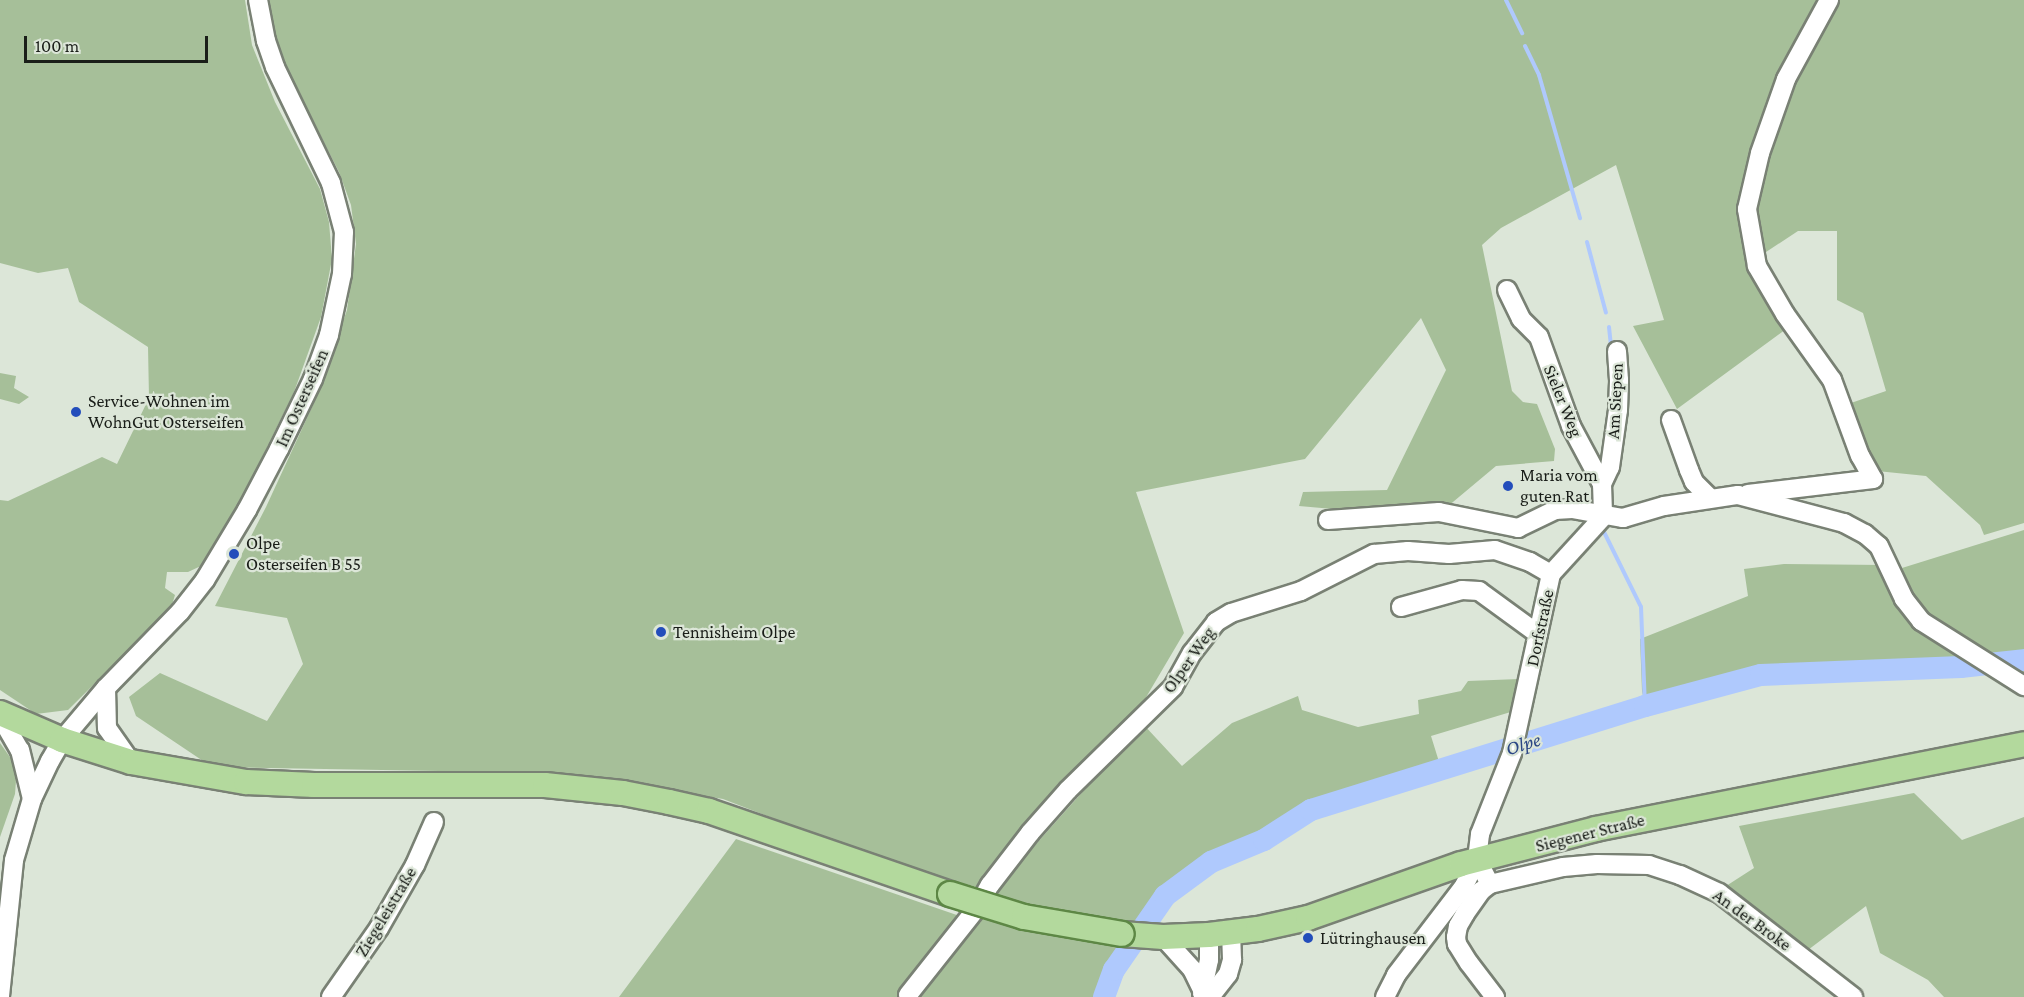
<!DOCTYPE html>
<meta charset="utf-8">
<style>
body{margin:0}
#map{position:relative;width:2024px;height:997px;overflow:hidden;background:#dce6d8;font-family:"Crimson Pro",serif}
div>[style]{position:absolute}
.green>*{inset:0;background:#a6bf99}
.stream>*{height:4px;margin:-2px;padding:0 2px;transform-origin:2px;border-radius:2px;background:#afc9fd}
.river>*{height:22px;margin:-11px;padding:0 11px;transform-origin:11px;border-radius:11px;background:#afc9fd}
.roads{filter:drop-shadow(2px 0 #798174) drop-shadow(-2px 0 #798174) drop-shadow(0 2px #798174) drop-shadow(0 -2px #798174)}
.minor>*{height:18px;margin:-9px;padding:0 9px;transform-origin:9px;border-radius:9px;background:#fff}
.major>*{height:24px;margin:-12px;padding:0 12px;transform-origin:12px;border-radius:12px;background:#b3d99d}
.bridges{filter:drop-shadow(2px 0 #5d8745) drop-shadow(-2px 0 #5d8745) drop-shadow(0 2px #5d8745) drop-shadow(0 -2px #5d8745)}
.major-bridge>*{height:24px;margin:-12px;padding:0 12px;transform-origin:12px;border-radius:12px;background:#b3d99d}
.dots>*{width:16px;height:16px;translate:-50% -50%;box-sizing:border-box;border:3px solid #dce6d8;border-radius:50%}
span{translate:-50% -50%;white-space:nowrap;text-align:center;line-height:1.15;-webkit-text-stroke:4.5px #dce6d8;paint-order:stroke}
.street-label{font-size:18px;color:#1a1e19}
.poi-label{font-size:18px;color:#1a1e19}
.left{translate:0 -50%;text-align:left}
.water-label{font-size:20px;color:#2c4785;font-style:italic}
.scale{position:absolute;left:24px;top:36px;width:184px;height:27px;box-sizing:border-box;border:3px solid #1a1e19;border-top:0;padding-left:8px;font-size:18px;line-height:21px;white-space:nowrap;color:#1a1e19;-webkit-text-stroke:4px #dce6d8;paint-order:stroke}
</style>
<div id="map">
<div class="green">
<i style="clip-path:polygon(0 0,245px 0,252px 45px,275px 102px,320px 189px,329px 222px,332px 259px,321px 317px,294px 392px,235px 513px,203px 565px,188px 572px,167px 572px,165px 588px,175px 595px,171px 608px,68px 710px,36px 714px,0 690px,0 500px,8px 501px,102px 457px,117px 464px,149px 398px,148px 347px,79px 302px,68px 268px,38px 273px,0 263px)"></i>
<i style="clip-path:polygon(270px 0,2024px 0,2024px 523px,1984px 535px,1980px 525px,1926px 476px,1877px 471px,1848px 404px,1886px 391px,1863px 313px,1837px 300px,1837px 231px,1798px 231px,1763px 254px,1757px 266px,1793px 324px,1677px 409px,1633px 326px,1664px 320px,1616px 165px,1501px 228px,1482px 245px,1512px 391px,1523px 402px,1537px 404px,1555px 449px,1554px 461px,1496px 466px,1447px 507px,1333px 509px,1299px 506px,1303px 492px,1387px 490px,1446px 370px,1421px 318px,1305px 459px,1136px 492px,1184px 633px,1135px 716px,1053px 798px,977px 887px,898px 866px,723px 799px,624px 782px,547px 773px,212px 767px,136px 716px,129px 697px,160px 673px,267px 721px,303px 664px,287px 618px,215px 606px,266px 507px,313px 405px,347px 310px,356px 244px,351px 205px,339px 172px,287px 69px,270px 19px)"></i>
<i style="clip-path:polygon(0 373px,16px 376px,14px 388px,29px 397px,19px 404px,0 399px)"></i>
<i style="clip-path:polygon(2024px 530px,2024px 677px,1945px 631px,1913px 595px,1902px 568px)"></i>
<i style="clip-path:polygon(1784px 564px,1883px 565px,1900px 602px,1973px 661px,1763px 673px,1682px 691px,1645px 704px,1642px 691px,1640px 639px,1748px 596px,1744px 569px)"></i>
<i style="clip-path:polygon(1519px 679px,1514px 711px,1431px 736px,1440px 765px,1301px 808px,1264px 835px,1209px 856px,1162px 892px,1109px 967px,1099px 997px,619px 997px,736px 839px,980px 923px,996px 889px,1143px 724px,1182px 766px,1232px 723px,1298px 696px,1302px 710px,1358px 727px,1419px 714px,1418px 700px,1461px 691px,1468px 681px)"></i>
<i style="clip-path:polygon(0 743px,17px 767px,15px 794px,0 837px)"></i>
<i style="clip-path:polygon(1914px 793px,1962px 840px,2024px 817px,2024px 997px,1944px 997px,1928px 980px,1880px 953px,1866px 906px,1804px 953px,1723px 888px,1754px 868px,1739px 826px)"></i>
</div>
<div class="stream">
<i style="left:1506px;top:0;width:37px;rotate:64deg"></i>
<i style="left:1525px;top:46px;width:32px;rotate:64deg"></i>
<i style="left:1539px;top:75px;width:149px;rotate:74deg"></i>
<i style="left:1587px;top:242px;width:73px;rotate:75deg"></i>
<i style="left:1609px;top:327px;width:18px;rotate:84deg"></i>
<i style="left:1602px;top:528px;width:88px;rotate:63.7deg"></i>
<i style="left:1641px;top:607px;width:99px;rotate:87.7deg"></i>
</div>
<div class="river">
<i style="left:1104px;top:997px;width:29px;rotate:-70deg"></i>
<i style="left:1114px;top:970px;width:90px;rotate:-55.4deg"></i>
<i style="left:1165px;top:896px;width:57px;rotate:-36.5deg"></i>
<i style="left:1211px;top:862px;width:57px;rotate:-22.5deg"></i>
<i style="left:1264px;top:840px;width:56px;rotate:-32.6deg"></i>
<i style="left:1311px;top:810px;width:350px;rotate:-17.3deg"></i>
<i style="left:1645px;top:706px;width:120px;rotate:-15deg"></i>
<i style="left:1761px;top:675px;width:200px;rotate:-2.3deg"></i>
<i style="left:1961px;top:667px;width:63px;rotate:-6.3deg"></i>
</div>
<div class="roads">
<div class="minor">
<i style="left:1507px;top:290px;width:32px;rotate:64deg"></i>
<i style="left:1521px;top:319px;width:25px;rotate:45deg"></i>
<i style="left:1539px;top:337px;width:95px;rotate:70.2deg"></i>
<i style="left:1571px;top:426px;width:66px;rotate:61.9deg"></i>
<i style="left:1602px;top:484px;width:33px;rotate:88deg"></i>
<i style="left:1671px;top:420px;width:53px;rotate:70.2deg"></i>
<i style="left:1689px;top:470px;width:13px;rotate:67deg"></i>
<i style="left:1694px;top:482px;width:21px;rotate:45deg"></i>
<i style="left:1602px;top:484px;width:19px;rotate:-65deg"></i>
<i style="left:1610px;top:467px;width:58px;rotate:-82deg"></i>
<i style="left:1618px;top:410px;width:30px;rotate:-88deg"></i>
<i style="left:1619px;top:380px;width:29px;rotate:-94deg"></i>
<i style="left:1748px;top:494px;width:126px;rotate:-6.8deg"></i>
<i style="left:1873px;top:479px;width:26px;rotate:-119deg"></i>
<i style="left:1860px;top:456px;width:81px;rotate:-110.2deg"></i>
<i style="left:1832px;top:380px;width:81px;rotate:-125.5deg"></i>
<i style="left:1785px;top:314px;width:56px;rotate:-120.3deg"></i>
<i style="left:1757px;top:266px;width:58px;rotate:-100deg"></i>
<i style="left:1747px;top:209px;width:57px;rotate:-76.9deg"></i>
<i style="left:1760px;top:153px;width:78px;rotate:-70.6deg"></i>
<i style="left:1786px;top:79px;width:90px;rotate:-61.4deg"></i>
<i style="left:1328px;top:520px;width:111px;rotate:-4.1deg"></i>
<i style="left:1439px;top:512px;width:81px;rotate:11.4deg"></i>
<i style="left:1518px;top:528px;width:41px;rotate:-25.9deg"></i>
<i style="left:1555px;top:510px;width:17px;rotate:-3deg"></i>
<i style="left:1572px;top:509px;width:52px;rotate:10deg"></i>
<i style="left:1623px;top:518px;width:43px;rotate:-16.3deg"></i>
<i style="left:1664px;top:506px;width:75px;rotate:-8.5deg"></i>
<i style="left:1738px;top:495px;width:110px;rotate:14.8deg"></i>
<i style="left:1844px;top:523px;width:24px;rotate:28deg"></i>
<i style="left:1865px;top:534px;width:18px;rotate:41deg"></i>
<i style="left:1879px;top:546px;width:59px;rotate:64.7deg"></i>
<i style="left:1904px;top:599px;width:28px;rotate:52deg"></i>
<i style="left:1921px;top:621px;width:122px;rotate:32.3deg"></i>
<i style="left:1401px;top:607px;width:63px;rotate:-15.6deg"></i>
<i style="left:1462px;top:590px;width:17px;rotate:3deg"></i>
<i style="left:1479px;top:591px;width:73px;rotate:36.1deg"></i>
<i style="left:106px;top:688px;width:40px;rotate:88.6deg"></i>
<i style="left:107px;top:728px;width:42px;rotate:54.8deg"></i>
<i style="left:0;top:716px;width:39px;rotate:60deg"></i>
<i style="left:20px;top:750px;width:50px;rotate:76.2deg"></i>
<i style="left:1477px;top:859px;width:28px;rotate:63deg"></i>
<i style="left:1490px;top:884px;width:75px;rotate:-13.1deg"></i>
<i style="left:1563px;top:867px;width:34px;rotate:-5deg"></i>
<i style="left:1597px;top:864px;width:52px;rotate:1.1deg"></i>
<i style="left:1649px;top:865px;width:33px;rotate:18deg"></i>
<i style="left:1680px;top:875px;width:43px;rotate:24.8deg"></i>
<i style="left:1719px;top:893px;width:170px;rotate:37.8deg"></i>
<i style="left:1490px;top:884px;width:11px;rotate:142deg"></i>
<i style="left:1481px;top:891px;width:28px;rotate:125deg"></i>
<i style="left:1465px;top:914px;width:14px;rotate:120deg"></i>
<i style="left:1458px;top:926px;width:11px;rotate:100deg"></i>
<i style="left:1456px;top:937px;width:7px;rotate:82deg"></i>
<i style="left:1457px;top:944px;width:22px;rotate:58deg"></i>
<i style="left:1469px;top:963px;width:43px;rotate:52.6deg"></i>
<i style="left:1163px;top:937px;width:43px;rotate:47.8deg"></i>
<i style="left:1192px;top:969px;width:25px;rotate:64deg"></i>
<i style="left:1202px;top:993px;width:34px;rotate:-78deg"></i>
<i style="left:1209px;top:960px;width:25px;rotate:-90deg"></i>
<i style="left:908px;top:995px;width:111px;rotate:-51.6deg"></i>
<i style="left:977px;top:908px;width:26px;rotate:-61deg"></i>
<i style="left:990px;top:885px;width:66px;rotate:-52.4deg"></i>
<i style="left:1030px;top:833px;width:57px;rotate:-48.5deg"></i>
<i style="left:1068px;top:790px;width:147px;rotate:-44.4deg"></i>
<i style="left:1173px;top:687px;width:39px;rotate:-61deg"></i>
<i style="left:1192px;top:653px;width:39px;rotate:-52deg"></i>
<i style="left:1216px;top:622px;width:17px;rotate:-31deg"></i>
<i style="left:1231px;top:613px;width:73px;rotate:-17.4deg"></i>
<i style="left:1301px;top:591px;width:82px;rotate:-26.9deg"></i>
<i style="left:1374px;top:554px;width:34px;rotate:-5deg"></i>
<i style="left:1408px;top:551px;width:41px;rotate:4.2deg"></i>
<i style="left:1449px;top:554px;width:46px;rotate:-5deg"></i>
<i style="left:1495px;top:550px;width:37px;rotate:19deg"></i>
<i style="left:1530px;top:562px;width:24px;rotate:30deg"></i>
<i style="left:0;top:996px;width:137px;rotate:-84.1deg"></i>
<i style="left:14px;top:860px;width:64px;rotate:-73.6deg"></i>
<i style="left:32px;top:799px;width:42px;rotate:-64.7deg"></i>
<i style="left:50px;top:761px;width:24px;rotate:-60deg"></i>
<i style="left:62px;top:740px;width:68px;rotate:-49.8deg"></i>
<i style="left:106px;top:688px;width:106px;rotate:-45.8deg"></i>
<i style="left:180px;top:612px;width:41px;rotate:-52deg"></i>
<i style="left:205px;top:580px;width:82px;rotate:-59deg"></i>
<i style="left:247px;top:510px;width:69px;rotate:-62.3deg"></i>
<i style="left:279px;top:449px;width:78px;rotate:-64.1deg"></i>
<i style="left:313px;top:379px;width:47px;rotate:-70deg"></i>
<i style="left:329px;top:335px;width:62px;rotate:-78deg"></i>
<i style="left:342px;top:274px;width:42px;rotate:-87.3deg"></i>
<i style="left:344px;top:232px;width:51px;rotate:-104.9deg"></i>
<i style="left:331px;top:183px;width:129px;rotate:-115.8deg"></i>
<i style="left:275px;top:67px;width:28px;rotate:-109deg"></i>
<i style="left:266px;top:41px;width:42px;rotate:-101deg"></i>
<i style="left:331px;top:997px;width:84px;rotate:-55.2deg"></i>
<i style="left:379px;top:928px;width:73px;rotate:-60.3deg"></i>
<i style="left:415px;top:865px;width:47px;rotate:-66.2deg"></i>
<i style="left:1210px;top:997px;width:29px;rotate:-52deg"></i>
<i style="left:1228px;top:974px;width:15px;rotate:-74deg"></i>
<i style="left:1232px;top:960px;width:26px;rotate:-92deg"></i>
<i style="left:1385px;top:997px;width:25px;rotate:-63deg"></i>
<i style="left:1396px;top:975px;width:112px;rotate:-52.6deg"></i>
<i style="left:1464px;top:886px;width:30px;rotate:-64deg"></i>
<i style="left:1477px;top:859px;width:25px;rotate:-83deg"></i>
<i style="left:1480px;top:834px;width:87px;rotate:-68.4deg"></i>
<i style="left:1512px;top:753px;width:183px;rotate:-77.7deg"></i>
<i style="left:1551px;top:574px;width:77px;rotate:-47.6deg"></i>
</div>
<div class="major">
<i style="left:0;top:713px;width:68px;rotate:23.5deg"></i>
<i style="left:62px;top:740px;width:72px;rotate:17.7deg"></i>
<i style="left:131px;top:762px;width:117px;rotate:9.9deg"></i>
<i style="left:246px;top:782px;width:68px;rotate:2.5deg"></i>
<i style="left:314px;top:785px;width:231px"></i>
<i style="left:545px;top:785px;width:78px;rotate:5.9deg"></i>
<i style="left:623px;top:793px;width:47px;rotate:11.1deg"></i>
<i style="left:669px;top:802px;width:41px;rotate:12.7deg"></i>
<i style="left:709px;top:811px;width:255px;rotate:19deg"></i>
<i style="left:1122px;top:934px;width:41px;rotate:4.2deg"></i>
<i style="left:1163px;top:937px;width:46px;rotate:-2.5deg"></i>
<i style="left:1209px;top:935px;width:49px;rotate:-7deg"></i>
<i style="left:1258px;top:929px;width:51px;rotate:-12.4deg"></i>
<i style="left:1308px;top:918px;width:162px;rotate:-19.4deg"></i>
<i style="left:1461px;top:864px;width:139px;rotate:-14.5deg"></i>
<i style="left:1596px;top:829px;width:436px;rotate:-11.2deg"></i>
</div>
</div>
<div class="bridges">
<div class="major-bridge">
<i style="left:950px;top:894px;width:77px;rotate:17.3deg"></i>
<i style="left:1024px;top:917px;width:99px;rotate:9.8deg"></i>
</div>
</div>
<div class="dots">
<i style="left:76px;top:412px;background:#234dbb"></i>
<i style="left:1508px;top:486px;background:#234dbb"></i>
<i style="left:234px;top:554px;background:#234dbb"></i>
<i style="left:661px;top:632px;background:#234dbb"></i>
<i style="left:1308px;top:938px;background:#234dbb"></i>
</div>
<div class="street-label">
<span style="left:302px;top:398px;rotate:-66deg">Im Osterseifen</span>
<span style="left:1563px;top:401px;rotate:68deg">Sieler Weg</span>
<span style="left:1615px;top:401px;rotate:-87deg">Am Siepen</span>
<span style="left:1540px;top:628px;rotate:-78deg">Dorfstraße</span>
<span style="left:1189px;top:660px;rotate:-55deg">Olper Weg</span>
<span style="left:1590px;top:833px;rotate:-14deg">Siegener Straße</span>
<span style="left:386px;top:912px;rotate:-59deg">Ziegeleistraße</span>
<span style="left:1752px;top:920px;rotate:36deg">An der Broke</span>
</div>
<div class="poi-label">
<span class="left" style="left:88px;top:412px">Service-Wohnen im<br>WohnGut Osterseifen</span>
<span class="left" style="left:1520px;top:486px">Maria vom<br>guten Rat</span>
<span class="left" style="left:246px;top:554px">Olpe<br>Osterseifen B 55</span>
<span class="left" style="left:673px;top:632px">Tennisheim Olpe</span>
<span class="left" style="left:1320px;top:938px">Lütringhausen</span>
</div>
<div class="water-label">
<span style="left:1523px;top:744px;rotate:-17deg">Olpe</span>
</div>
<div class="scale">100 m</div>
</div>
